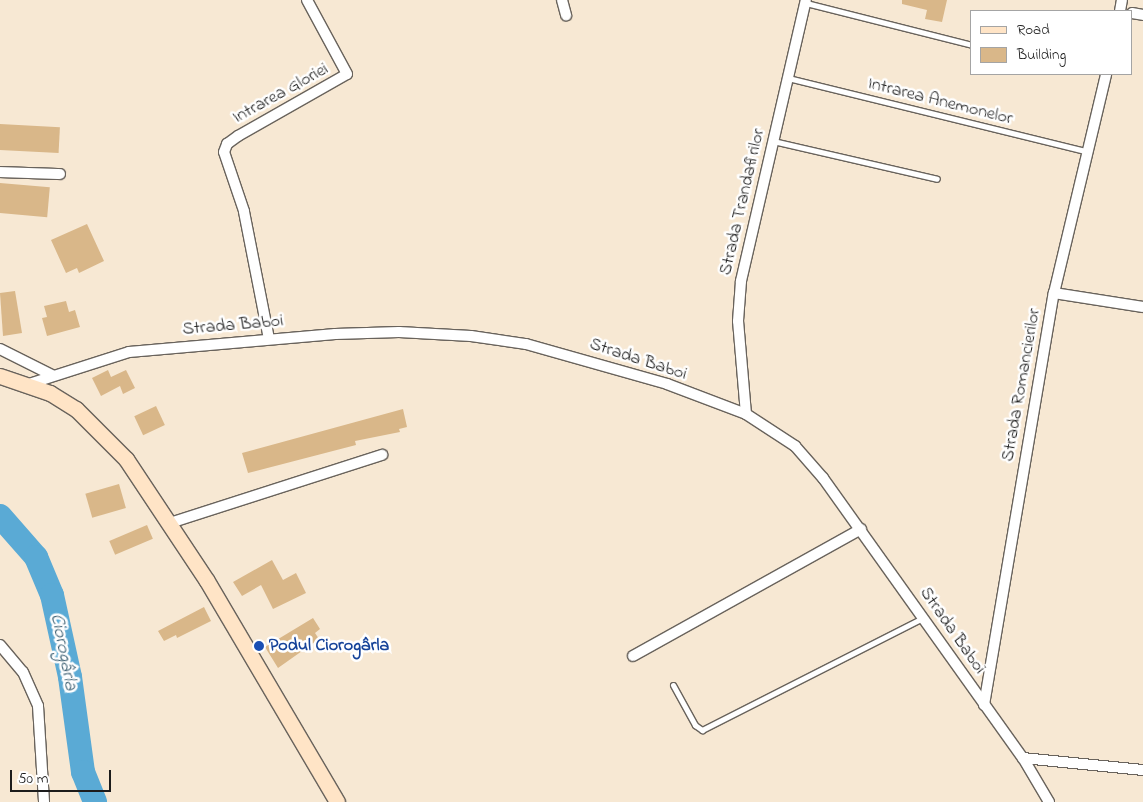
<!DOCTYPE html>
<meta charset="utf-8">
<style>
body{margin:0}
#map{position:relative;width:1143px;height:802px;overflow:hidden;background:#f7e8d3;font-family:"Indie Flower",sans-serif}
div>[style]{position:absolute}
.river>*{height:24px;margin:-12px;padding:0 12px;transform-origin:12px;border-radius:12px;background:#5aaad5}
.building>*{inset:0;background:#d9b789;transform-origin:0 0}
.roads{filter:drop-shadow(1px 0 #69635c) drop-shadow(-1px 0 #69635c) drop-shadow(0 1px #69635c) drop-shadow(0 -1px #69635c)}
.lane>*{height:5px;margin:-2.5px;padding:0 2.5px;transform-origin:2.5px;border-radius:2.5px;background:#fff}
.street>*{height:10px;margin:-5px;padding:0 5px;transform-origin:5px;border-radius:5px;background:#fff}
.secondary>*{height:15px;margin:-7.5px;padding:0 7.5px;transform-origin:7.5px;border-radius:7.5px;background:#ffe4c6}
.dots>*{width:14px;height:14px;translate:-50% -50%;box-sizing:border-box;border:2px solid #fff;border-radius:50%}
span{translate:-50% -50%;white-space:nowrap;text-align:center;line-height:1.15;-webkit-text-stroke:5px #fff;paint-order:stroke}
.street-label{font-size:18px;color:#1c1c1c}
.transit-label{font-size:18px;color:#164399;font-weight:700}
.left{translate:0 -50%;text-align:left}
.water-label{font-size:19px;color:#385c6f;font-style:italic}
.legend{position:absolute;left:970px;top:10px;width:162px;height:65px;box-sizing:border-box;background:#fff;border:1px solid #a4a4a4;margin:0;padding:6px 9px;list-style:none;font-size:15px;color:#1c1c1c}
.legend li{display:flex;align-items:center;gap:10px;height:25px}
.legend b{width:25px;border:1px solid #a4a4a4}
.scale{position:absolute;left:10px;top:770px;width:101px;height:22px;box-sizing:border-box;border:2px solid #1c1c1c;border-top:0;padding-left:6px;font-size:15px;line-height:18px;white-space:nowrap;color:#1c1c1c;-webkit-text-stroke:4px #fff;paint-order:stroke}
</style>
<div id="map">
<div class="river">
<i style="left:0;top:516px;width:55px;rotate:48.7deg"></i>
<i style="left:36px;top:557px;width:41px;rotate:67.2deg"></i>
<i style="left:52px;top:595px;width:84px;rotate:77.6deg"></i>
<i style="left:70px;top:677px;width:96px;rotate:82.2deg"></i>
<i style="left:83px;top:772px;width:32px;rotate:68deg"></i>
</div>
<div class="building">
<i style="clip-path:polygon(902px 0,947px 0,942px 22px,925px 19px,927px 10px,902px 4px)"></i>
<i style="left:0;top:124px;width:60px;height:26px;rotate:3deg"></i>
<i style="left:0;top:183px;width:50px;height:30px;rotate:5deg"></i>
<i style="clip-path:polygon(87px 224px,104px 261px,79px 273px,77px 268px,66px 273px,51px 240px)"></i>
<i style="clip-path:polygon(15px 291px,22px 333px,3px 336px,0 293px)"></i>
<i style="clip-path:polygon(66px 301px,69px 312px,75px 310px,80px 327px,47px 336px,42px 318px,47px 317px,44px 306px)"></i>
<i style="clip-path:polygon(108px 370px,111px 377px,126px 370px,135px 388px,123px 394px,120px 386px,101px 396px,92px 378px)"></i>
<i style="left:156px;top:406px;width:21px;height:24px;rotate:65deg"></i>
<i style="clip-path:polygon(403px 409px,407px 427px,399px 429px,400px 432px,355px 441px,356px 445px,248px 473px,242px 453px)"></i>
<i style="left:119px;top:484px;width:25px;height:35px;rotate:74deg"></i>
<i style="left:147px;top:525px;width:15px;height:41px;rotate:67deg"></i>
<i style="clip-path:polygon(272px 560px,283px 580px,296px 573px,306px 593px,273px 609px,261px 585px,242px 596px,233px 582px)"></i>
<i style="clip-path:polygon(204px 607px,211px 621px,177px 638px,176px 635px,164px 641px,158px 631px)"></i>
<i style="clip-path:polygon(313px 618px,320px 629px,315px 633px,319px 639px,278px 668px,265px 647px)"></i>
</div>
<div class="roads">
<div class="lane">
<i style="left:806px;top:3px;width:171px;rotate:14.2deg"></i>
<i style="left:788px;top:78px;width:307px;rotate:13.8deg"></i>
<i style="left:773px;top:141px;width:168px;rotate:13deg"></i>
<i style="left:673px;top:685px;width:46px;rotate:61.2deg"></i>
<i style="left:695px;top:725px;width:9px;rotate:36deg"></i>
<i style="left:702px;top:730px;width:248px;rotate:-26.9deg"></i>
</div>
<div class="street">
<i style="left:562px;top:0;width:16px;rotate:75deg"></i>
<i style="left:1120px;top:11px;width:11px;rotate:-80deg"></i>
<i style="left:1132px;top:13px;width:11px;rotate:10deg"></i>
<i style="left:0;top:172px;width:60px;rotate:1.9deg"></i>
<i style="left:1054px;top:293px;width:90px;rotate:8.9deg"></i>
<i style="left:269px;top:339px;width:130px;rotate:-101.1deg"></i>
<i style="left:244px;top:211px;width:62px;rotate:-108.7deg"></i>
<i style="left:224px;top:152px;width:9px;rotate:-69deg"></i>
<i style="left:227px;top:144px;width:14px;rotate:-36deg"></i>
<i style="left:238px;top:136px;width:125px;rotate:-29.6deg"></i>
<i style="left:347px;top:74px;width:84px;rotate:-118.4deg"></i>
<i style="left:0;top:349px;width:58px;rotate:26.6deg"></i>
<i style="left:29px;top:384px;width:105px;rotate:-17.7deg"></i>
<i style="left:129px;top:352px;width:207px;rotate:-5deg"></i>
<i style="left:335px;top:334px;width:64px;rotate:-1.8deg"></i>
<i style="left:399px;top:332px;width:72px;rotate:3.2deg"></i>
<i style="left:471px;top:336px;width:56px;rotate:8.3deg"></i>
<i style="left:526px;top:344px;width:147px;rotate:15.8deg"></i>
<i style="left:667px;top:384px;width:85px;rotate:20.8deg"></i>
<i style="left:746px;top:414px;width:59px;rotate:33.1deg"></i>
<i style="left:795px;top:446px;width:43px;rotate:48.8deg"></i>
<i style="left:823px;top:478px;width:344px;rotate:54.5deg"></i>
<i style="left:1023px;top:758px;width:51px;rotate:59.4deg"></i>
<i style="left:746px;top:414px;width:93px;rotate:-94.9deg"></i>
<i style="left:738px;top:321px;width:40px;rotate:-85.7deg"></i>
<i style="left:741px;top:281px;width:288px;rotate:-77deg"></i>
<i style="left:170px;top:523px;width:223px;rotate:-17.8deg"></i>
<i style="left:0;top:645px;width:35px;rotate:50deg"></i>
<i style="left:23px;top:672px;width:37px;rotate:66deg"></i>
<i style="left:38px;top:706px;width:96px;rotate:86.4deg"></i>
<i style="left:633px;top:656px;width:261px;rotate:-29.1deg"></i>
<i style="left:984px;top:705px;width:418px;rotate:-80.4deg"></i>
<i style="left:1054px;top:293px;width:225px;rotate:-76.6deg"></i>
<i style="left:1023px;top:758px;width:121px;rotate:5.7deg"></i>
</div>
<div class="secondary">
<i style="left:0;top:376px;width:53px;rotate:18.8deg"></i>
<i style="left:50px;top:393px;width:31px;rotate:32deg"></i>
<i style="left:76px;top:409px;width:71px;rotate:45deg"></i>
<i style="left:126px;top:459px;width:146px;rotate:56.4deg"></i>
<i style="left:207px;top:581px;width:256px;rotate:59.5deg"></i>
</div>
</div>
<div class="dots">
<i style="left:259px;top:646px;background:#1a4fb4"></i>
</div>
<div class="street-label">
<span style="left:281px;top:94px;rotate:-29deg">Intrarea Gloriei</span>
<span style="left:940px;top:102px;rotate:14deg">Intrarea Anemonelor</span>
<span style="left:743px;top:202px;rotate:-77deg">Strada Trandafirilor</span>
<span style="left:233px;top:326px;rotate:-5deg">Strada Baboi</span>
<span style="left:638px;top:360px;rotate:18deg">Strada Baboi</span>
<span style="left:1022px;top:385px;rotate:-80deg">Strada Romancierilor</span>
<span style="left:952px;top:631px;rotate:55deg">Strada Baboi</span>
</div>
<div class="transit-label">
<span class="left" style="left:269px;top:646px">Podul Ciorogârla</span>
</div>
<div class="water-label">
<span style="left:63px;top:652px;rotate:79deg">Ciorogârla</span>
</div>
<ul class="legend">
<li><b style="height:6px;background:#ffe4c6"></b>Road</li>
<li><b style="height:14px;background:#d9b789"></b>Building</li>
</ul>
<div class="scale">50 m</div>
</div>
